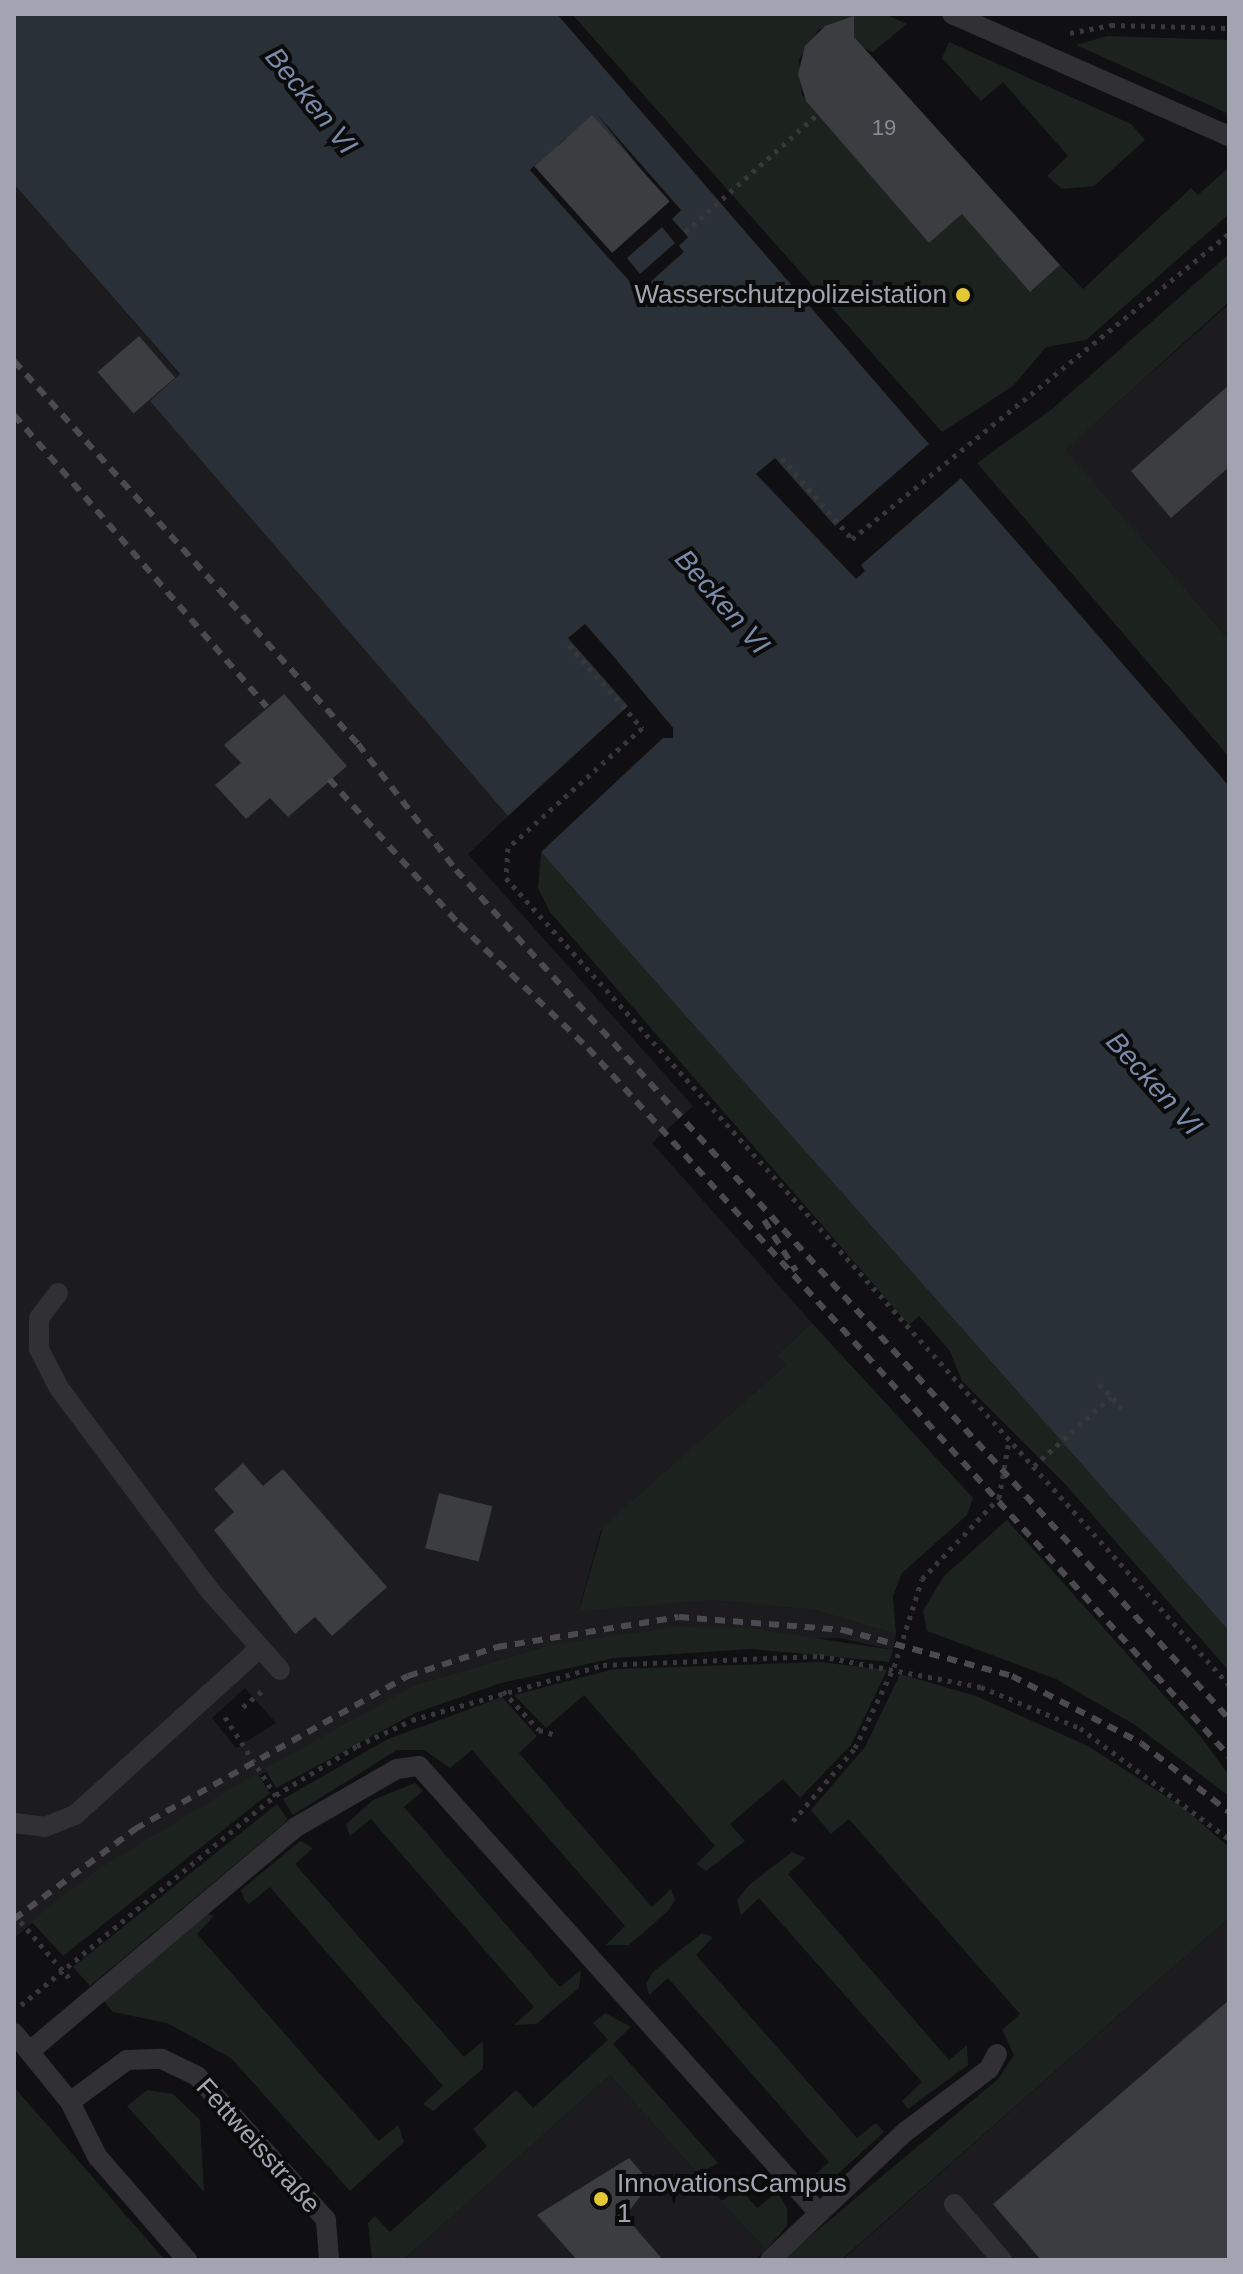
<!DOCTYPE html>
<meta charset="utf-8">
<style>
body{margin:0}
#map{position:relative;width:1243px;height:2274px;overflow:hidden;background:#100f11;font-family:Arial,sans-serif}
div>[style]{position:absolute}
.built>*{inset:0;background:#1c1c1e}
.green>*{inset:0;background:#1c231e}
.water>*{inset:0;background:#2a3038}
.pier>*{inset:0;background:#100f11}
.building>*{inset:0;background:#3c3d41;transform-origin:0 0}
.path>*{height:5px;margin-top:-2.5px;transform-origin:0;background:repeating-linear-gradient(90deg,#37373c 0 4px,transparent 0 10px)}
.lane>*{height:20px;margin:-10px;padding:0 10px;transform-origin:10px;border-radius:10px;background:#313135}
.rail>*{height:6px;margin-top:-3px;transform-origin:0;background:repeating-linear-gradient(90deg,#4a4a50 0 10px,transparent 0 18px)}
.dots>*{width:22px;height:22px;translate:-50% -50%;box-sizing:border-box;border:4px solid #0b0b0c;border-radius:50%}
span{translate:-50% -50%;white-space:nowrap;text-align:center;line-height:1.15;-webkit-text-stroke:8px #0b0b0c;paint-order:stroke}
.number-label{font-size:22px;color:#888a95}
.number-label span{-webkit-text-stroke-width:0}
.poi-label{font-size:26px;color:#a2a4b1}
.right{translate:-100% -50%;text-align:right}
.left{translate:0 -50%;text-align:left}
.street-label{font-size:26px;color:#a2a4b1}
.water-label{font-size:28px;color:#7a8baa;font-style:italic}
.frame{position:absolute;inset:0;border:16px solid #a2a4b1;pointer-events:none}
</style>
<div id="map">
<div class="built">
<i style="clip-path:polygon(evenodd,14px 184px,180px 375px,151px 401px,508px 816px,468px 854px,693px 1106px,652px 1143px,812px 1323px,778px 1354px,786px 1365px,601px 1530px,579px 1610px,713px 1600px,814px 1610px,896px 1634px,893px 1650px,840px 1638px,547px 1646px,415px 1685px,95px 1871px,14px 1938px,14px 184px,245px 1688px,276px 1723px,236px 1748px,212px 1718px,245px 1688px)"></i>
<i style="clip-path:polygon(1229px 304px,1229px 640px,1064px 450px)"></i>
<i style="clip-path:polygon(1229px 1918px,1229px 2260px,842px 2260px)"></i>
<i style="clip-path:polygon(610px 2075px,766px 2250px,755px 2260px,403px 2260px)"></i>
</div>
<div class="green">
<i style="clip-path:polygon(572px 14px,885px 14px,907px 24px,873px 52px,853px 43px,853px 19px,819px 29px,799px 59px,802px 95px,929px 243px,962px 214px,1030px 292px,1060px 265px,1083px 289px,1191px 188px,1198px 195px,1227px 169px,1229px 214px,1086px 340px,1046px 347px,1013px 386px,942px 432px)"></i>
<i style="clip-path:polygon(1107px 36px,1229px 40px,1229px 114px,1076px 45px)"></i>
<i style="clip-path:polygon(949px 42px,1131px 124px,1145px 140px,1094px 186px,1062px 189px,1047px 176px,1068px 156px,1003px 82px,981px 101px,942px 58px)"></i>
<i style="clip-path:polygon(1229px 254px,1229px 302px,1065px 450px,1229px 640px,1229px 757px,977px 463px,1052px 409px)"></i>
<i style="clip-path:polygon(541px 852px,1229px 1631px,1229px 1671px,1066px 1485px,962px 1381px,950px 1351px,919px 1316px,909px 1325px,550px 912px,538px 888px)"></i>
<i style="clip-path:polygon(812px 1323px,973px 1498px,967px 1515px,902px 1573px,893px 1596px,896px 1634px,814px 1610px,713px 1600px,579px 1611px,603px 1527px,786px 1365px,777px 1355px)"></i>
<i style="clip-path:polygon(1007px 1520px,1202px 1738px,1229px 1776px,1229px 1796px,1135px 1725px,1056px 1679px,927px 1631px,923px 1611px,944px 1576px)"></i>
<i style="clip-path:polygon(673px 1627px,749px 1628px,893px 1650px,889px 1662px,751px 1649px,615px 1658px,501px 1683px,415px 1713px,276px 1788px,265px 1769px,415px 1685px,547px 1646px)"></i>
<i style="clip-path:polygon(820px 1662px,887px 1670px,851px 1745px,800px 1798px,783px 1779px,730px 1824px,745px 1841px,706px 1871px,696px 1864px,715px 1846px,584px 1695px,546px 1728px,514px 1695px,614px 1669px)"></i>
<i style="clip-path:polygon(900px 1674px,976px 1696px,1088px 1746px,1184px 1808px,1229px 1847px,1229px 1918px,841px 2260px,782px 2260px,998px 2079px,1014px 2055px,1002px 2030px,1020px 2014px,849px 1819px,831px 1834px,811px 1810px,865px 1747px)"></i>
<i style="clip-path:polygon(502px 1697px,537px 1736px,519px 1753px,652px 1907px,671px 1889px,675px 1900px,668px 1911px,629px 1945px,606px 1945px,625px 1926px,472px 1750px,450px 1768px,424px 1750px,397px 1750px,293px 1815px,283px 1799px,388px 1739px)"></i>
<i style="clip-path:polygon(257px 1773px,270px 1793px,63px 1956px,31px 1921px,95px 1871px)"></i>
<i style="clip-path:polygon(415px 1783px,423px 1791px,404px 1807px,560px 1987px,581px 1970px,579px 1988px,536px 2024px,514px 2025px,534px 2007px,371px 1819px,350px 1836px,346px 1824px,373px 1800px)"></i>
<i style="clip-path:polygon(277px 1804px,288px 1820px,90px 1986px,73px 1967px)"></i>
<i style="clip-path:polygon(300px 1841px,313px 1848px,295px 1864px,464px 2057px,483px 2041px,483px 2069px,433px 2111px,423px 2104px,443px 2086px,270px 1887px,249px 1904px,244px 1899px,241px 1890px)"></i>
<i style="clip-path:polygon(792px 1852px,806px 1858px,788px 1874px,949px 2060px,967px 2045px,968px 2065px,908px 2109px,902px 2101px,922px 2082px,759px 1898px,741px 1915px,737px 1900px,749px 1885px)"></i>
<i style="clip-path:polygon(203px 1912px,214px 1916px,197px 1934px,379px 2141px,398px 2125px,404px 2142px,350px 2191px,231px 2058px,167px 2023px,113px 2012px,103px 2000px)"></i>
<i style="clip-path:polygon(702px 1933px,713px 1937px,696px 1955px,857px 2138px,876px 2123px,884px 2132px,828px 2183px,811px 2178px,829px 2162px,668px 1978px,649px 1995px,646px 1983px,654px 1971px)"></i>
<i style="clip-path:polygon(605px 2013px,631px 2027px,613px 2044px,718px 2163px,699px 2175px,610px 2075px,403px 2260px,372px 2260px,368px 2223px,375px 2216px,390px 2232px,487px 2146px,473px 2129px,516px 2090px,533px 2108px,608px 2040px,593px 2023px)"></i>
<i style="clip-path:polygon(14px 2087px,165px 2260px,14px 2260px)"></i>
<i style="clip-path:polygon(147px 2090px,173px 2094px,200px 2120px,204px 2192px,127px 2106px)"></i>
<i style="clip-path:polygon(740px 2189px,757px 2208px,777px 2192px,787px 2208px,787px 2226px,766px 2250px,721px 2201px)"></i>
</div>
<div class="water">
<i style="clip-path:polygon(14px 14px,557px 14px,929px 444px,835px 526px,775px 458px,756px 474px,856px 579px,865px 571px,861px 565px,961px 478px,1229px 786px,1229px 1631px,541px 852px,663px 738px,673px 738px,673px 728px,614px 657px,585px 624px,568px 638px,628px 706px,508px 816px,150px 401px,180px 374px,14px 184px)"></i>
</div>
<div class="pier">
<i style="clip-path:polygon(evenodd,595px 112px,681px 210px,672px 219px,688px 237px,679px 246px,684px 252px,639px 292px,530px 170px,534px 166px,611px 252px,635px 231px,558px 145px,566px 138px,643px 225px,668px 203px,595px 112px,662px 227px,675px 243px,640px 274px,627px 258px,662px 227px)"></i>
</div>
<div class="building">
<i style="clip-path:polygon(854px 16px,854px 37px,1060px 265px,1030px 292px,962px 214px,929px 243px,806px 101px,798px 74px,805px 46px,825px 26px)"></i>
<i style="left:592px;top:115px;width:116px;height:77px;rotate:48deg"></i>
<i style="left:139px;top:336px;width:55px;height:55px;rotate:49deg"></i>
<i style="clip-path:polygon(1229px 385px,1229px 467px,1171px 518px,1131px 471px)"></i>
<i style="clip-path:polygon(284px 694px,347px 766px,288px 817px,270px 798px,246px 819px,215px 785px,241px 763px,224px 745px)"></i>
<i style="clip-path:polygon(243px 1463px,263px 1486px,283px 1469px,387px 1587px,332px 1636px,315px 1617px,295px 1634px,214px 1530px,234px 1512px,214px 1489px)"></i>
<i style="left:439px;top:1493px;width:55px;height:57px;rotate:14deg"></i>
<i style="clip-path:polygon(1229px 2000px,1229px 2260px,1041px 2260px,993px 2204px)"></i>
<i style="clip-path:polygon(629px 2158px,651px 2183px,625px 2216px,663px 2260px,577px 2260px,537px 2215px)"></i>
</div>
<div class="path">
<i style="left:1070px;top:33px;width:42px;rotate:-11deg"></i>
<i style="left:1111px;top:25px;width:118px;rotate:1.5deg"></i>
<i style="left:685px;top:232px;width:176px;rotate:-41.6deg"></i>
<i style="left:782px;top:458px;width:107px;rotate:49.2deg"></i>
<i style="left:852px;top:539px;width:485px;rotate:-39deg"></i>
<i style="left:569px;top:645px;width:111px;rotate:48.7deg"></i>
<i style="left:642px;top:728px;width:180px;rotate:138.2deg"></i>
<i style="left:508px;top:848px;width:30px;rotate:94deg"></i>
<i style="left:506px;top:878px;width:1084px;rotate:48.14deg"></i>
<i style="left:1099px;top:1384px;width:33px;rotate:46deg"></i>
<i style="left:1034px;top:1466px;width:103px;rotate:-41.9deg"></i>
<i style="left:503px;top:1691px;width:53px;rotate:47.3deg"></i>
<i style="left:539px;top:1730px;width:19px;rotate:16deg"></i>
<i style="left:243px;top:1707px;width:26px;rotate:-40deg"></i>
<i style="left:225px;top:1717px;width:94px;rotate:57.2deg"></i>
<i style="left:793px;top:1821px;width:96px;rotate:-49.7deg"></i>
<i style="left:855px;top:1748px;width:90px;rotate:-64.3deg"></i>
<i style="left:894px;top:1667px;width:92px;rotate:-72.3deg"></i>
<i style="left:922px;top:1579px;width:112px;rotate:-46.5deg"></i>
<i style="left:999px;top:1498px;width:59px;rotate:-80.2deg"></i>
<i style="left:14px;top:1914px;width:87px;rotate:49.2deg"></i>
<i style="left:21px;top:2005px;width:330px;rotate:-39.5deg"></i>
<i style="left:276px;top:1795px;width:95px;rotate:-31.2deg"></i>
<i style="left:357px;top:1746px;width:61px;rotate:-25.3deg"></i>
<i style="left:412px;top:1720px;width:199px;rotate:-16.1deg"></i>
<i style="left:603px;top:1665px;width:217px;rotate:-2.4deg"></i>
<i style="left:820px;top:1656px;width:164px;rotate:10.9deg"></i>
<i style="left:981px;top:1687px;width:107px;rotate:22.5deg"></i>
<i style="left:1080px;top:1728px;width:186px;rotate:36.7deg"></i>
</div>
<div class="lane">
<i style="left:952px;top:14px;width:303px;rotate:23.8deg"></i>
<i style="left:58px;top:1293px;width:31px;rotate:127deg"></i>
<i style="left:39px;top:1318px;width:31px;rotate:90deg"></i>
<i style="left:39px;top:1349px;width:44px;rotate:62.9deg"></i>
<i style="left:59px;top:1388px;width:254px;rotate:53.3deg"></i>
<i style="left:211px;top:1592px;width:104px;rotate:48.5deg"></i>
<i style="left:14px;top:1823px;width:31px;rotate:7deg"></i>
<i style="left:45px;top:1827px;width:32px;rotate:-22deg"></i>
<i style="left:75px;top:1815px;width:249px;rotate:-42.1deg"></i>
<i style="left:14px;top:2033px;width:89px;rotate:50.9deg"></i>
<i style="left:70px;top:2102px;width:60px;rotate:63.4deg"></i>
<i style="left:97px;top:2156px;width:138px;rotate:49.1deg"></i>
<i style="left:30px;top:2051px;width:348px;rotate:-40.1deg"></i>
<i style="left:296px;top:1827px;width:116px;rotate:-29.9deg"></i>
<i style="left:397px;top:1769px;width:22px;rotate:-8deg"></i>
<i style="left:419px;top:1766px;width:598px;rotate:48.18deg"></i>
<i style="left:70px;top:2102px;width:71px;rotate:-36.4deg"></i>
<i style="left:127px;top:2060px;width:35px;rotate:-2deg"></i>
<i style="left:162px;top:2059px;width:39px;rotate:26deg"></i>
<i style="left:197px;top:2076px;width:193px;rotate:48.1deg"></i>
<i style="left:326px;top:2220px;width:40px;rotate:85.7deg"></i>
<i style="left:954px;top:2204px;width:74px;rotate:49.4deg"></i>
<i style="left:770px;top:2260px;width:186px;rotate:-43.5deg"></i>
<i style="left:905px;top:2132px;width:105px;rotate:-36.9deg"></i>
<i style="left:989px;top:2069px;width:17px;rotate:-62deg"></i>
</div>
<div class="rail">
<i style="left:14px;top:361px;width:515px;rotate:48.07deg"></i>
<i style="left:358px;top:744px;width:160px;rotate:52.1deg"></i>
<i style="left:456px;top:870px;width:1148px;rotate:47.68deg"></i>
<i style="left:14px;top:415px;width:386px;rotate:49.1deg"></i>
<i style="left:329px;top:779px;width:195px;rotate:48.1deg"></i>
<i style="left:459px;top:924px;width:179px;rotate:43.9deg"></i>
<i style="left:588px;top:1048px;width:955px;rotate:47.84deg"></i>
<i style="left:764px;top:1220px;width:60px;rotate:57.9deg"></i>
<i style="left:14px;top:1919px;width:151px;rotate:-36.6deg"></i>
<i style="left:135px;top:1829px;width:313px;rotate:-29.3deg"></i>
<i style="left:408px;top:1676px;width:94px;rotate:-18deg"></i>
<i style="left:497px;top:1647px;width:184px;rotate:-9.4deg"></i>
<i style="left:679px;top:1617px;width:165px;rotate:4.5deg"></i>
<i style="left:843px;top:1630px;width:175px;rotate:15.2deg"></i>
<i style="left:1012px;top:1676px;width:145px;rotate:27.4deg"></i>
<i style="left:1141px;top:1743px;width:112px;rotate:38.1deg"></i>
</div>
<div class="dots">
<i style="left:963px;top:295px;background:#e3c835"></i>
<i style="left:601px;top:2199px;background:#e3c835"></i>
</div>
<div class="number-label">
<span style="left:884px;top:128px">19</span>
</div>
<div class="poi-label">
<span class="right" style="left:947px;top:295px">Wasserschutzpolizeistation</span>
<span class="left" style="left:617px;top:2199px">InnovationsCampus<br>1</span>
</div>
<div class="street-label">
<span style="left:258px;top:2146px;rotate:48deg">Fettweisstraße</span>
</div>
<div class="water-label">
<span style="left:311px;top:101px;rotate:51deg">Becken VI</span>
<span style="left:722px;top:602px;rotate:49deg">Becken VI</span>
<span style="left:1154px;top:1084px;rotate:48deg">Becken VI</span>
</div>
<div class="frame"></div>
</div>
